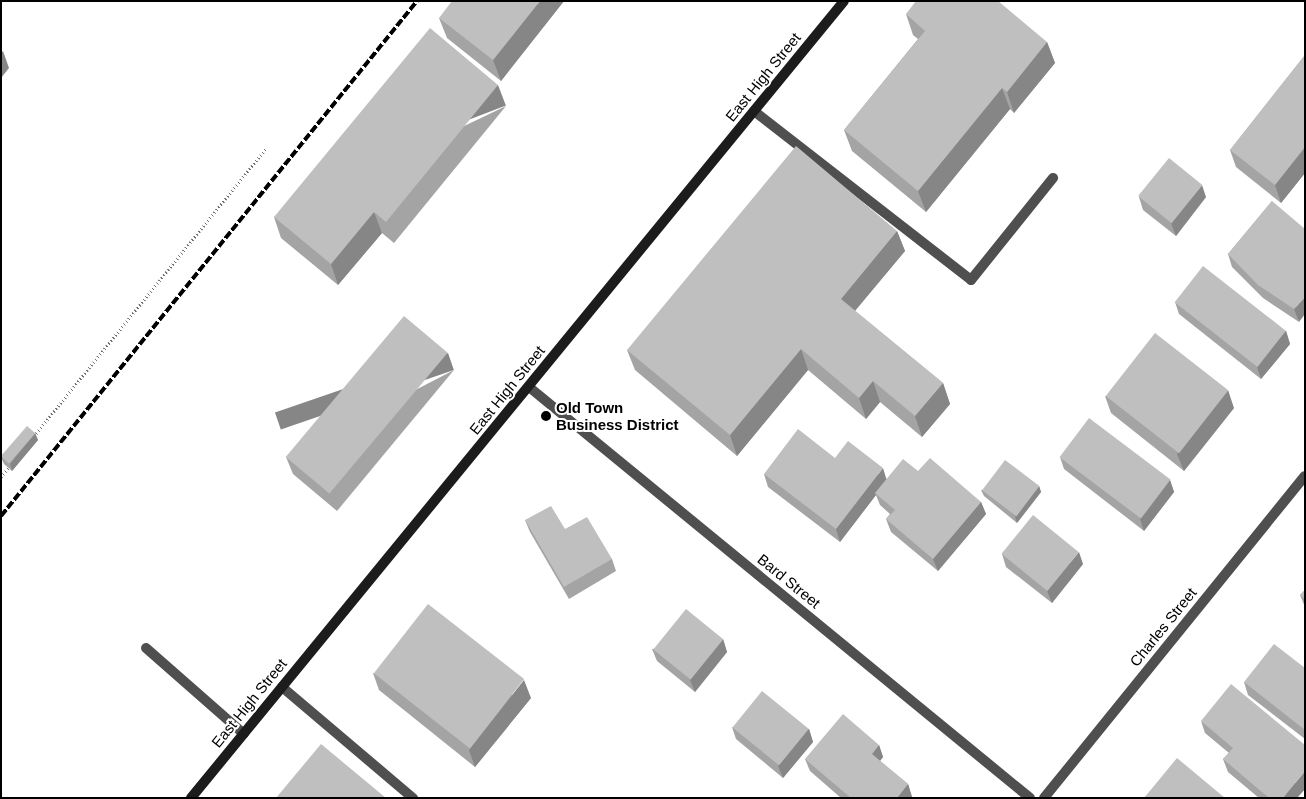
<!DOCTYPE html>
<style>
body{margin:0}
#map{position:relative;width:1306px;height:799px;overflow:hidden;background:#fff;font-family:Arial,sans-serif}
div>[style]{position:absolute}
.path>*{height:3px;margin-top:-1.5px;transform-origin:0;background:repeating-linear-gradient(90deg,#717171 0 1px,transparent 0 3.5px)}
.lane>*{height:10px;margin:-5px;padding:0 5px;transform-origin:5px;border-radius:5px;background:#4f4f4f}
.street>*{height:10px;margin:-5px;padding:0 5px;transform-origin:5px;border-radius:5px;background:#4f4f4f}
.secondary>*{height:10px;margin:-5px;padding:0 5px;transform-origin:5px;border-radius:5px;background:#1c1c1c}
.rail>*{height:4px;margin-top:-2px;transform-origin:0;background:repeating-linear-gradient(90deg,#000 0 8px,transparent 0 10.5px)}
.wall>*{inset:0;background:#a4a4a4}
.shaded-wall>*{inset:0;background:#868686;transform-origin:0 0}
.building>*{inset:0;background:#bfbfbf;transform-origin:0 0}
.dots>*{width:14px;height:14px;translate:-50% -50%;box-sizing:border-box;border:2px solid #fff;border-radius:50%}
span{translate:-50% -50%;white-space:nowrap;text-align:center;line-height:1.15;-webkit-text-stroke:4px #fff;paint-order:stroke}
.street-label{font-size:15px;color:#000}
.poi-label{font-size:15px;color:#000;font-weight:700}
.left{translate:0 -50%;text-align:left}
.frame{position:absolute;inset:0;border:2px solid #000;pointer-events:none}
</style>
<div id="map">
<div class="path">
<i style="left:34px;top:436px;width:371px;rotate:-51.1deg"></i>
<i style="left:1px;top:477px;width:16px;rotate:-52deg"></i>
</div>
<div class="lane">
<i style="left:754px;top:111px;width:275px;rotate:37.9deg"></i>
<i style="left:971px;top:280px;width:131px;rotate:-51.2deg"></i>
<i style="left:146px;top:648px;width:130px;rotate:41.3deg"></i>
<i style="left:282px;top:687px;width:172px;rotate:40.3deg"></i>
</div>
<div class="street">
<i style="left:529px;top:387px;width:648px;rotate:39.36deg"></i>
<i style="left:1044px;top:798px;width:414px;rotate:-51deg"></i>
</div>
<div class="secondary">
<i style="left:191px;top:798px;width:1030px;rotate:-50.67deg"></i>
</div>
<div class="rail">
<i style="left:1px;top:516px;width:662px;rotate:-51.07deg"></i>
</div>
<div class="wall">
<i style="clip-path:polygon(564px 1px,501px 81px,447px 38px,439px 18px)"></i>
<i style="clip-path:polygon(906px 14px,1047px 42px,1055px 63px,1014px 113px,1010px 109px,926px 212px,852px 151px,844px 130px,918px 39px,913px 35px)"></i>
<i style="clip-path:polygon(1305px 55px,1305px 173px,1281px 203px,1236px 167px,1230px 150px)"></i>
<i style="clip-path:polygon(506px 106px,394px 243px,382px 233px,338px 285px,281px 238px,274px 217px)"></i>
<i style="clip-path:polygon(1139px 197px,1206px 197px,1176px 236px,1143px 210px)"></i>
<i style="clip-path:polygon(1272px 201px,1299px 322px,1263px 298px,1232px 267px,1228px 254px)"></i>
<i style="clip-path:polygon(897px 231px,905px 251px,855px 311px,943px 383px,950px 404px,922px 437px,880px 402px,866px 419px,808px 370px,737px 456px,635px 370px,627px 350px)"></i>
<i style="clip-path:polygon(1175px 302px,1286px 331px,1290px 344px,1261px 379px,1179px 314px)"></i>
<i style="clip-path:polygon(454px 370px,337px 511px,293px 474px,286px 457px)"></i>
<i style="clip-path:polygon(1105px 396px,1234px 408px,1184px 471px,1111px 413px)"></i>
<i style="clip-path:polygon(35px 433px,38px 440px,12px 471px,4px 464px,1px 457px)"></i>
<i style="clip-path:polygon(1060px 457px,1170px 480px,1174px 492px,1144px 531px,1064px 469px)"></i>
<i style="clip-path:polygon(835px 458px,887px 479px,918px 471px,981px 502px,986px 514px,938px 571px,891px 532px,886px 519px,890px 514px,880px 505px,876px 495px,840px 542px,768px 487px,764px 474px)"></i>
<i style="clip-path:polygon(1039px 486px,1041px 492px,1017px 523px,984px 496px,981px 490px)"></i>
<i style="clip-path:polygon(525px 520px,565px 529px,612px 559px,616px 571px,569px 599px,530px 532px)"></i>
<i style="clip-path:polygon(1002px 554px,1083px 564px,1052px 603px,1006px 567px)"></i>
<i style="clip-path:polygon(1305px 590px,1305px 607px,1300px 595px)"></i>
<i style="clip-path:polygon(723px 639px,727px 652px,695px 692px,657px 661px,652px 649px)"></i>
<i style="clip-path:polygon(1305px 668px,1305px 739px,1248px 695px,1244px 682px)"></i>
<i style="clip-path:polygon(373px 673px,531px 698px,475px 767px,379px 690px)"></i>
<i style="clip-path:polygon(1201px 721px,1305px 789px,1297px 798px,1259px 798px,1228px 772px,1223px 759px,1229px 753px,1205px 733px)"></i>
<i style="clip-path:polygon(732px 727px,809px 729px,813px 742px,783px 778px,736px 739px)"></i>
<i style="clip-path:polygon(879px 745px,883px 757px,880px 761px,908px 784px,912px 797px,912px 798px,841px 798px,810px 771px,805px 759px)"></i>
</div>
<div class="shaded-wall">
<i style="clip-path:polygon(540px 1px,564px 1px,501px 81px,493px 60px)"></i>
<i style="clip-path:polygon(1047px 42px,1055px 63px,1014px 113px,1007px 92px)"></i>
<i style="clip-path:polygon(3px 51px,9px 68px,1px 78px,1px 53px)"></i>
<i style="left:498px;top:85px;width:22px;height:177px;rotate:69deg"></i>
<i style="clip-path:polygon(1002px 88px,1010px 109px,926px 212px,918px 191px)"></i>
<i style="clip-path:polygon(1305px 147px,1305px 173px,1281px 203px,1275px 185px)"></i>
<i style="clip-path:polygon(1202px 185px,1206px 197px,1176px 236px,1171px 223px)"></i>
<i style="clip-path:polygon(374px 212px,382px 233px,338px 285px,331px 264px)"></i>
<i style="clip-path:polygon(897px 231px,905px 251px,848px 319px,841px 299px)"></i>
<i style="clip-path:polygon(1305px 297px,1305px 314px,1299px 322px,1294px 309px)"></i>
<i style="clip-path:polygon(1286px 331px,1290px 344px,1261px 379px,1257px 367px)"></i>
<i style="clip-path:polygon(801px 349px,808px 370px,737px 456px,730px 435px)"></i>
<i style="left:448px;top:353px;width:18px;height:183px;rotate:71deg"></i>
<i style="clip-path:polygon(873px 381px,880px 402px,866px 419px,859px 398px)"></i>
<i style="clip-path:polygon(943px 383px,950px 404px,922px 437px,915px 416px)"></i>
<i style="clip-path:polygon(1228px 390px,1234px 408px,1184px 471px,1177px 454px)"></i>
<i style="clip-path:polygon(35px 433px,38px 440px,12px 471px,10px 464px)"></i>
<i style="clip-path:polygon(883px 468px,887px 481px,875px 493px,876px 495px,840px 542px,836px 529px)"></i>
<i style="clip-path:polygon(1170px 480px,1174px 492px,1144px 531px,1140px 519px)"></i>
<i style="clip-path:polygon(1039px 486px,1041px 492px,1017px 523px,1015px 517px)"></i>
<i style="clip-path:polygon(981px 502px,986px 514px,938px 571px,933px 559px)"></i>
<i style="clip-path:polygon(1079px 552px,1083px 564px,1052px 603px,1047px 591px)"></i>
<i style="clip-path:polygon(723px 639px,727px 652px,695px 692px,690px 680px)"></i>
<i style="clip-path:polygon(524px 680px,531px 698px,475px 767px,469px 750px)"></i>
<i style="clip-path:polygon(809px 729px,813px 742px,783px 778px,778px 766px)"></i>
<i style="clip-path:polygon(879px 745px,883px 757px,876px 766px,872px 754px)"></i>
<i style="clip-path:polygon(1305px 771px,1305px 789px,1297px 798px,1283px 798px)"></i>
<i style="clip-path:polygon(908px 784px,912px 797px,912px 798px,897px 798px)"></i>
</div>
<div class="building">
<i style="clip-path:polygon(452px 1px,540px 1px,493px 60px,439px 18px)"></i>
<i style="clip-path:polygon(916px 1px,998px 1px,1047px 42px,1007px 92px,1002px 88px,918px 191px,844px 130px,925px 31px,906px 14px)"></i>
<i style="clip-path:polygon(430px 28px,498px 85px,386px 222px,374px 212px,331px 264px,274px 217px)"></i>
<i style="clip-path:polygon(1305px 55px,1305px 147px,1275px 185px,1230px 150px)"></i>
<i style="clip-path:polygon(796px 146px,897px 231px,841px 299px,943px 383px,915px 416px,873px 381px,859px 398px,801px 349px,730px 435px,627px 350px)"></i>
<i style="left:1169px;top:158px;width:43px;height:49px;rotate:39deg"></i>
<i style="clip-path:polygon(1272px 201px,1305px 229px,1305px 297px,1294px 309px,1258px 285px,1228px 254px)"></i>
<i style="left:1203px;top:266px;width:105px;height:46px;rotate:38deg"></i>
<i style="left:404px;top:316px;width:57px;height:184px;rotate:40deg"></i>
<i style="left:1155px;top:333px;width:93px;height:80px;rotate:38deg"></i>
<i style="left:1089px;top:418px;width:102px;height:49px;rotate:37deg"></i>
<i style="left:27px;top:426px;width:11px;height:40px;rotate:41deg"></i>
<i style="clip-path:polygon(798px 429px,835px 458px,848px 441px,883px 468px,836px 529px,764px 474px)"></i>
<i style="clip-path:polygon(930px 458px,981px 502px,933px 559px,886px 519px,895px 510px,875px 493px,903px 459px,918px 471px)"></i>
<i style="left:1005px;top:460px;width:43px;height:38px;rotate:37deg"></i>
<i style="clip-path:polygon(551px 506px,565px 529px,587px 517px,612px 559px,564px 587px,525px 520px)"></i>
<i style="left:1033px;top:515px;width:59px;height:50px;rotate:39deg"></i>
<i style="clip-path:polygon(1305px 590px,1305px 599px,1300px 595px)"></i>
<i style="left:428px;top:604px;width:122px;height:88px;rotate:38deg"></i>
<i style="left:686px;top:609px;width:48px;height:52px;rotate:39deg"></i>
<i style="clip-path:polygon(1274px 644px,1305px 668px,1305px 730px,1244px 682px)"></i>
<i style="clip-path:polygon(1231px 684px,1305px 745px,1305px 771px,1283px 798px,1269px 798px,1223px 759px,1233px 748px,1201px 721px)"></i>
<i style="left:762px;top:691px;width:60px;height:47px;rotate:39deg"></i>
<i style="clip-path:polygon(843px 714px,879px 745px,872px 754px,908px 784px,897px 798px,851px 798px,805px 759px)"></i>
<i style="clip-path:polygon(321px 744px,386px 798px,276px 798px)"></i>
<i style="clip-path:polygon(1177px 758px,1225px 798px,1144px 798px)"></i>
</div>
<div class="dots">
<i style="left:546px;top:416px;background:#000"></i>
</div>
<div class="street-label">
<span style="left:763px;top:77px;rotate:-51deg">East High Street</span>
<span style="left:507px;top:390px;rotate:-51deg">East High Street</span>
<span style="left:789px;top:581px;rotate:39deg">Bard Street</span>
<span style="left:1163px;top:627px;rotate:-51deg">Charles Street</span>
<span style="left:249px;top:703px;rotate:-51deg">East High Street</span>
</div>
<div class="poi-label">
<span class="left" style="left:556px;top:416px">Old Town<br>Business District</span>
</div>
<div class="frame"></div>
</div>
